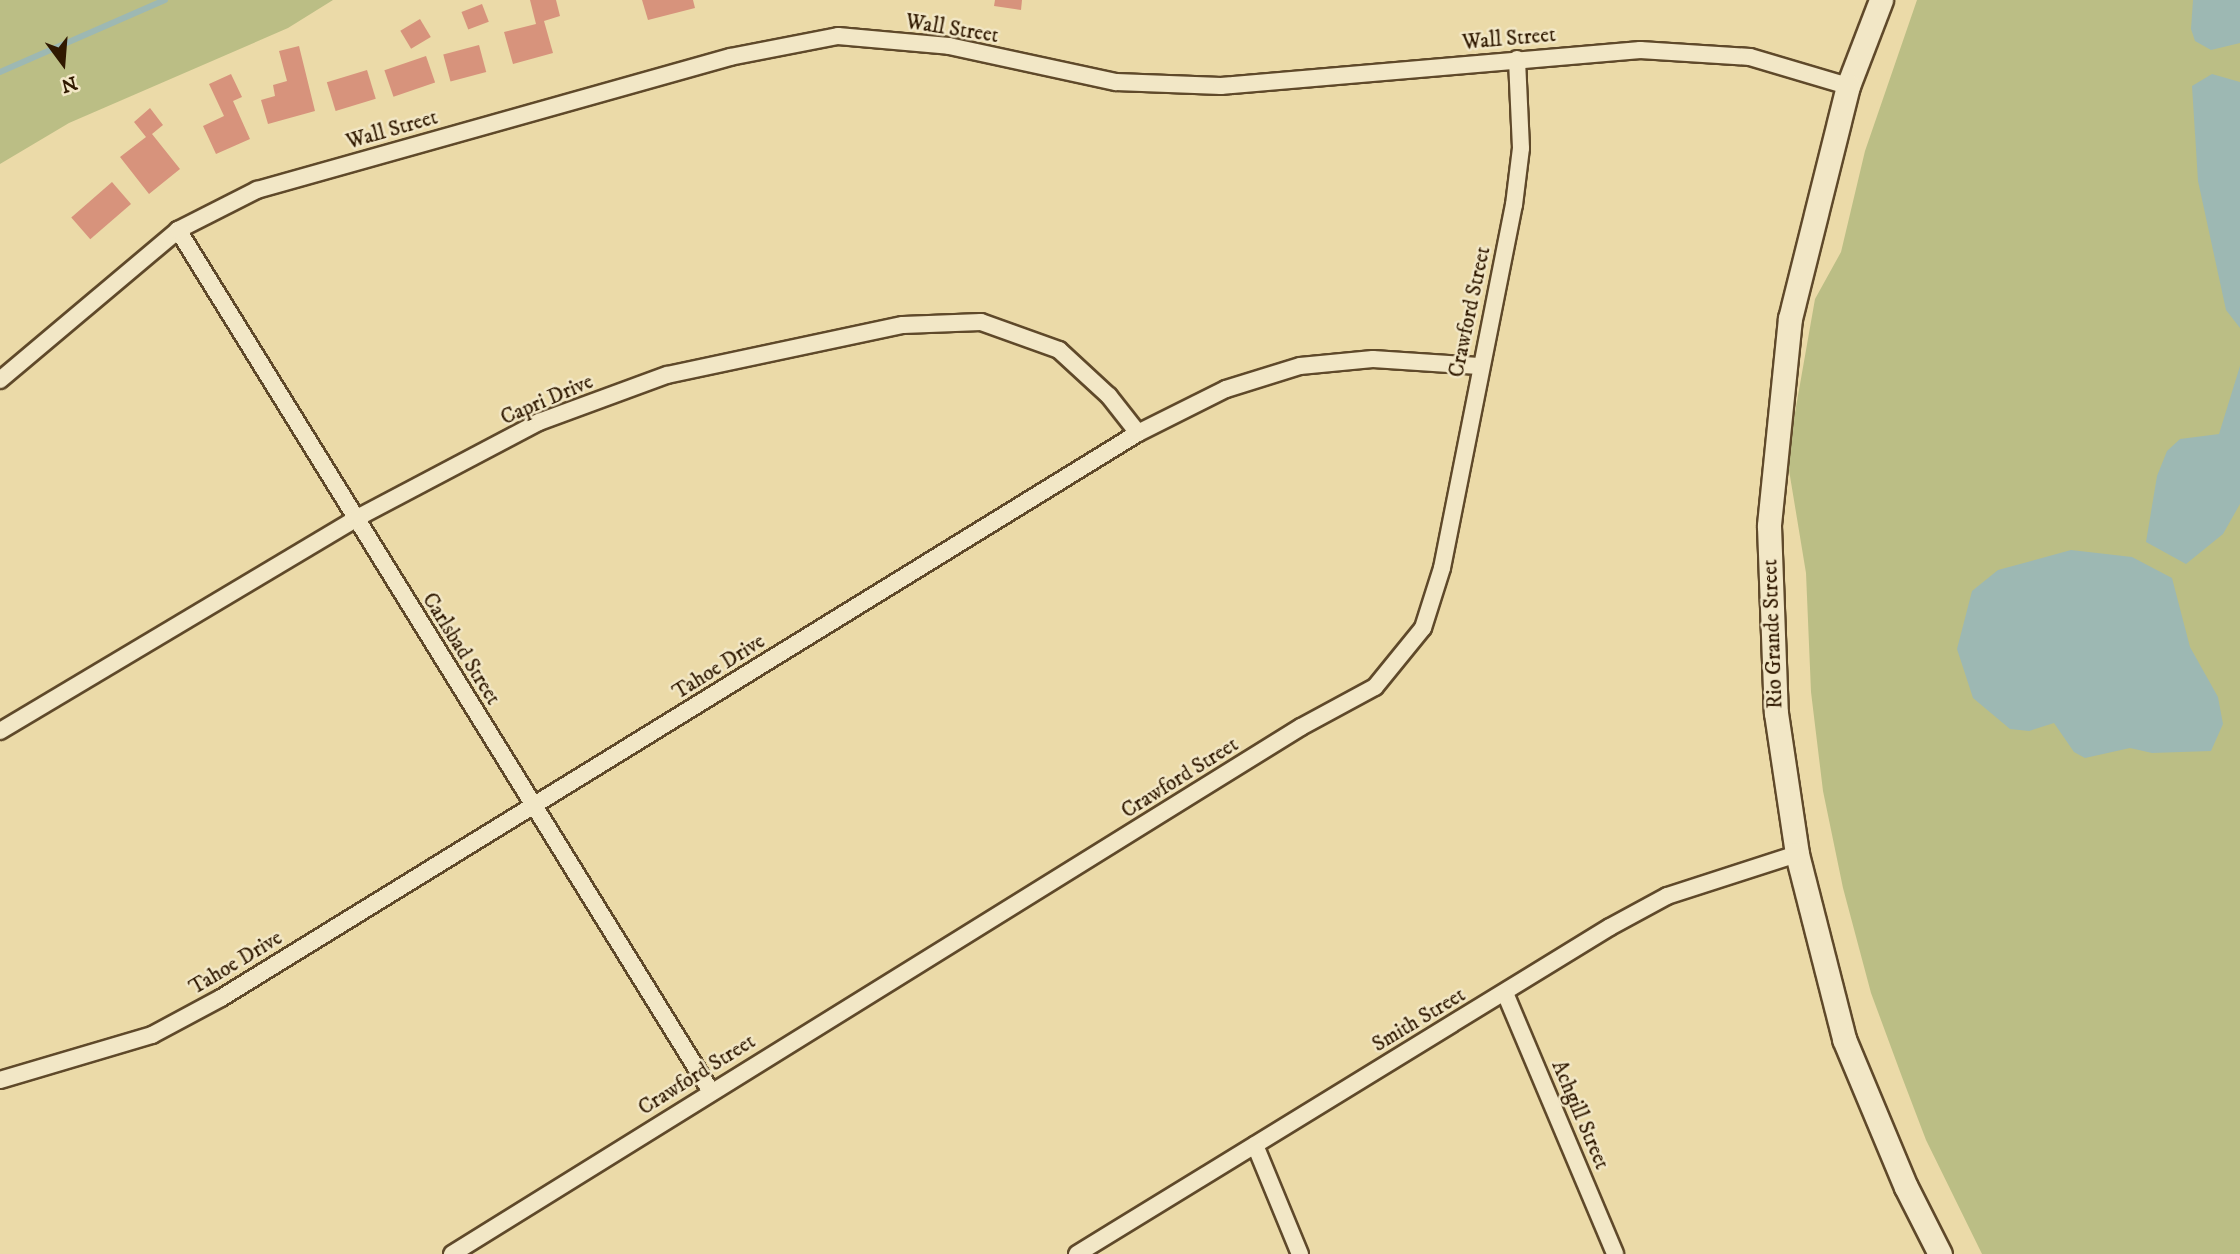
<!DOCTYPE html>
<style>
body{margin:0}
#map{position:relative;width:2240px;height:1254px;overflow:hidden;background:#ebdaa8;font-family:"IM FELL DW Pica",serif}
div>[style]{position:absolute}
.green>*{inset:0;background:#bbbe85}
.water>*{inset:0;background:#9db8b3}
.stream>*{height:6px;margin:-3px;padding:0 3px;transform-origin:3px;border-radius:3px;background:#9db8b3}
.building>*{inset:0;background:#d7937c;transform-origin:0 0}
.roads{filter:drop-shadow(2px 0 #5f492a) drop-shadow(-2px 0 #5f492a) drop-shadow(0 2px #5f492a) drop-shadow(0 -2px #5f492a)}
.street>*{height:16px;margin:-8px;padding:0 8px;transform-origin:8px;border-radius:8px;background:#f2e7c6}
.secondary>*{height:23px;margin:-11.5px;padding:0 11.5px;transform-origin:11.5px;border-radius:11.5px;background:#f2e7c6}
span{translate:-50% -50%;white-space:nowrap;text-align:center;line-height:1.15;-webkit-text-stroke:5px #f2e7c6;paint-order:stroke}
.street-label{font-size:21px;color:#301900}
.north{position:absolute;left:28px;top:28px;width:70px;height:70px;-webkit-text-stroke:5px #f2e7c6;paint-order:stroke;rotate:164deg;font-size:19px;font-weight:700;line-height:28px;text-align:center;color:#301900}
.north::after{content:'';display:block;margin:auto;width:24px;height:32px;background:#301900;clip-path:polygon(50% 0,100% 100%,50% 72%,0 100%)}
</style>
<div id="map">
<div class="green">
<i style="clip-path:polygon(0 0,333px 0,288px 28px,69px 123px,0 164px)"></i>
<i style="clip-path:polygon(1917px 0,2240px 0,2240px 1254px,1982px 1254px,1926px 1140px,1902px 1077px,1871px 993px,1843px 888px,1823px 791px,1811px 692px,1806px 573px,1787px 458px,1815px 299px,1841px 252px,1865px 151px)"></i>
</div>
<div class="water">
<i style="clip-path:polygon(2193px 0,2240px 0,2240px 43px,2211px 50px,2195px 41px,2191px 29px)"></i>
<i style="clip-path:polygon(2212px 74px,2240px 82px,2240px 328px,2226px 310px,2198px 181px,2192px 86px)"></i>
<i style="clip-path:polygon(2240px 366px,2240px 504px,2223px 534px,2186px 564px,2146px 542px,2157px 476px,2167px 451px,2180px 439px,2219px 434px)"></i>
<i style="clip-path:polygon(2071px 550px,2132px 557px,2172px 578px,2190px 647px,2218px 697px,2223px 724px,2211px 751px,2152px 753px,2130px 748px,2085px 758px,2074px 752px,2054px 723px,2029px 731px,2010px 729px,1973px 698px,1957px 649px,1972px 591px,1998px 570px)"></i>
</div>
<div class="stream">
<i style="left:0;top:72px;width:180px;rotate:-23.6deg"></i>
</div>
<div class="building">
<i style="clip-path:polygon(530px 0,556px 0,560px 16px,544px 21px,553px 53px,513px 64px,504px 32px,536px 24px)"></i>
<i style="clip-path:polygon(642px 0,693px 0,695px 8px,648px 20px)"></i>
<i style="clip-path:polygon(995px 0,1022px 0,1021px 10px,994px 6px)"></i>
<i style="left:482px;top:4px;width:19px;height:22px;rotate:69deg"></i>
<i style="left:420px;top:19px;width:21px;height:23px;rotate:59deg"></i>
<i style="left:479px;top:45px;width:28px;height:37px;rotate:75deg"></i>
<i style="clip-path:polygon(299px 46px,315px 111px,268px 124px,261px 100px,275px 96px,273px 85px,287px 81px,279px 51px)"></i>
<i style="left:426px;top:56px;width:28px;height:44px;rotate:71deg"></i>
<i style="left:367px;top:70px;width:30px;height:42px;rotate:73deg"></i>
<i style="clip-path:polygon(231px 74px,242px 97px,233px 101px,250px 139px,216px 154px,203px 126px,224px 116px,209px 84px)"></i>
<i style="clip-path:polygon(150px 108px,163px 125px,152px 134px,180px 169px,149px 194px,120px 157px,146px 137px,134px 122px)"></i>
<i style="left:112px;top:182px;width:29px;height:54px;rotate:49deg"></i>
</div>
<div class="roads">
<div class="street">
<i style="left:178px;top:230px;width:1011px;rotate:58.26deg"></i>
<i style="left:0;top:380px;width:233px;rotate:-40.1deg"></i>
<i style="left:178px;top:230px;width:89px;rotate:-26.9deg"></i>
<i style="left:257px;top:190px;width:491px;rotate:-15.7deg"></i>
<i style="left:730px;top:57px;width:110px;rotate:-11deg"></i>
<i style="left:838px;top:36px;width:111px;rotate:5.1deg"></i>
<i style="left:949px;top:46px;width:171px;rotate:12.2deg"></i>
<i style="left:1116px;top:82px;width:105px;rotate:2.2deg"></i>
<i style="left:1221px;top:86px;width:421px;rotate:-4.9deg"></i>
<i style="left:1640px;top:50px;width:110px;rotate:3.6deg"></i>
<i style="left:1750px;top:57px;width:102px;rotate:16.5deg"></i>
<i style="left:0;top:731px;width:413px;rotate:-30.8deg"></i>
<i style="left:355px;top:519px;width:208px;rotate:-27.8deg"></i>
<i style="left:539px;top:422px;width:136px;rotate:-20.2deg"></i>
<i style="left:667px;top:375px;width:241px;rotate:-12deg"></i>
<i style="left:903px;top:325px;width:78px;rotate:-2.2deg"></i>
<i style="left:981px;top:322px;width:83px;rotate:19.7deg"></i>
<i style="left:1059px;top:350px;width:68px;rotate:42.6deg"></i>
<i style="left:1109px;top:396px;width:47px;rotate:51.9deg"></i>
<i style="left:1505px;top:993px;width:283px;rotate:67.1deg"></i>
<i style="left:0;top:1080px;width:159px;rotate:-16.5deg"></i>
<i style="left:152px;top:1035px;width:78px;rotate:-28.2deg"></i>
<i style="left:221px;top:998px;width:1077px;rotate:-31.64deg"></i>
<i style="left:1138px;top:433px;width:98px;rotate:-26.6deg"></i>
<i style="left:1226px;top:389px;width:77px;rotate:-17.3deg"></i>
<i style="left:1300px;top:366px;width:73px;rotate:-5.5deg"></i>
<i style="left:1373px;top:359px;width:106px;rotate:3.8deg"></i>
<i style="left:1255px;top:1145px;width:118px;rotate:67.6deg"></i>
<i style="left:452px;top:1254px;width:999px;rotate:-31.83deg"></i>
<i style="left:1301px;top:727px;width:84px;rotate:-28.4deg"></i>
<i style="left:1375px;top:687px;width:76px;rotate:-50.9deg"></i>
<i style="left:1423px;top:628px;width:63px;rotate:-72.4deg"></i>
<i style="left:1442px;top:568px;width:370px;rotate:-78.8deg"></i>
<i style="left:1514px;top:205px;width:57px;rotate:-83deg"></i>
<i style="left:1521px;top:148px;width:89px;rotate:-92.6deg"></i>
<i style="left:1077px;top:1254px;width:625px;rotate:-31.53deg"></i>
<i style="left:1610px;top:927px;width:65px;rotate:-28.5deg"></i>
<i style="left:1667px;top:896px;width:137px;rotate:-17.9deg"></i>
</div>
<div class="secondary">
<i style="left:1881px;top:0;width:92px;rotate:111deg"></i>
<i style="left:1848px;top:86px;width:239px;rotate:104deg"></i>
<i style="left:1790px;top:318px;width:209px;rotate:95.8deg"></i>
<i style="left:1769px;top:526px;width:187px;rotate:87.9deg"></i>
<i style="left:1776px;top:713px;width:143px;rotate:81.5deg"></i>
<i style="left:1797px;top:854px;width:191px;rotate:75.7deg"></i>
<i style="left:1844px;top:1039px;width:160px;rotate:67.3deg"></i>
<i style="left:1906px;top:1187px;width:75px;rotate:63.1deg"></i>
</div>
</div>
<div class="street-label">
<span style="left:952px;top:29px;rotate:9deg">Wall Street</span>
<span style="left:1509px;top:39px;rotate:-5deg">Wall Street</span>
<span style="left:392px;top:130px;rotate:-16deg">Wall Street</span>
<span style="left:1470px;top:312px;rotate:-78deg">Crawford Street</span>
<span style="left:547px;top:400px;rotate:-23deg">Capri Drive</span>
<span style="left:1773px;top:634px;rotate:-92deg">Rio Grande Street</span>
<span style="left:461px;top:649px;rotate:58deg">Carlsbad Street</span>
<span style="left:719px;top:667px;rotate:-32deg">Tahoe Drive</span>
<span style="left:1180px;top:778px;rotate:-32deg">Crawford Street</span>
<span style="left:236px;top:963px;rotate:-31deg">Tahoe Drive</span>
<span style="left:1419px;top:1020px;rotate:-31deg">Smith Street</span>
<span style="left:697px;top:1075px;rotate:-32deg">Crawford Street</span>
<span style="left:1580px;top:1115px;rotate:67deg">Achgill Street</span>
</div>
<div class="north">N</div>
</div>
